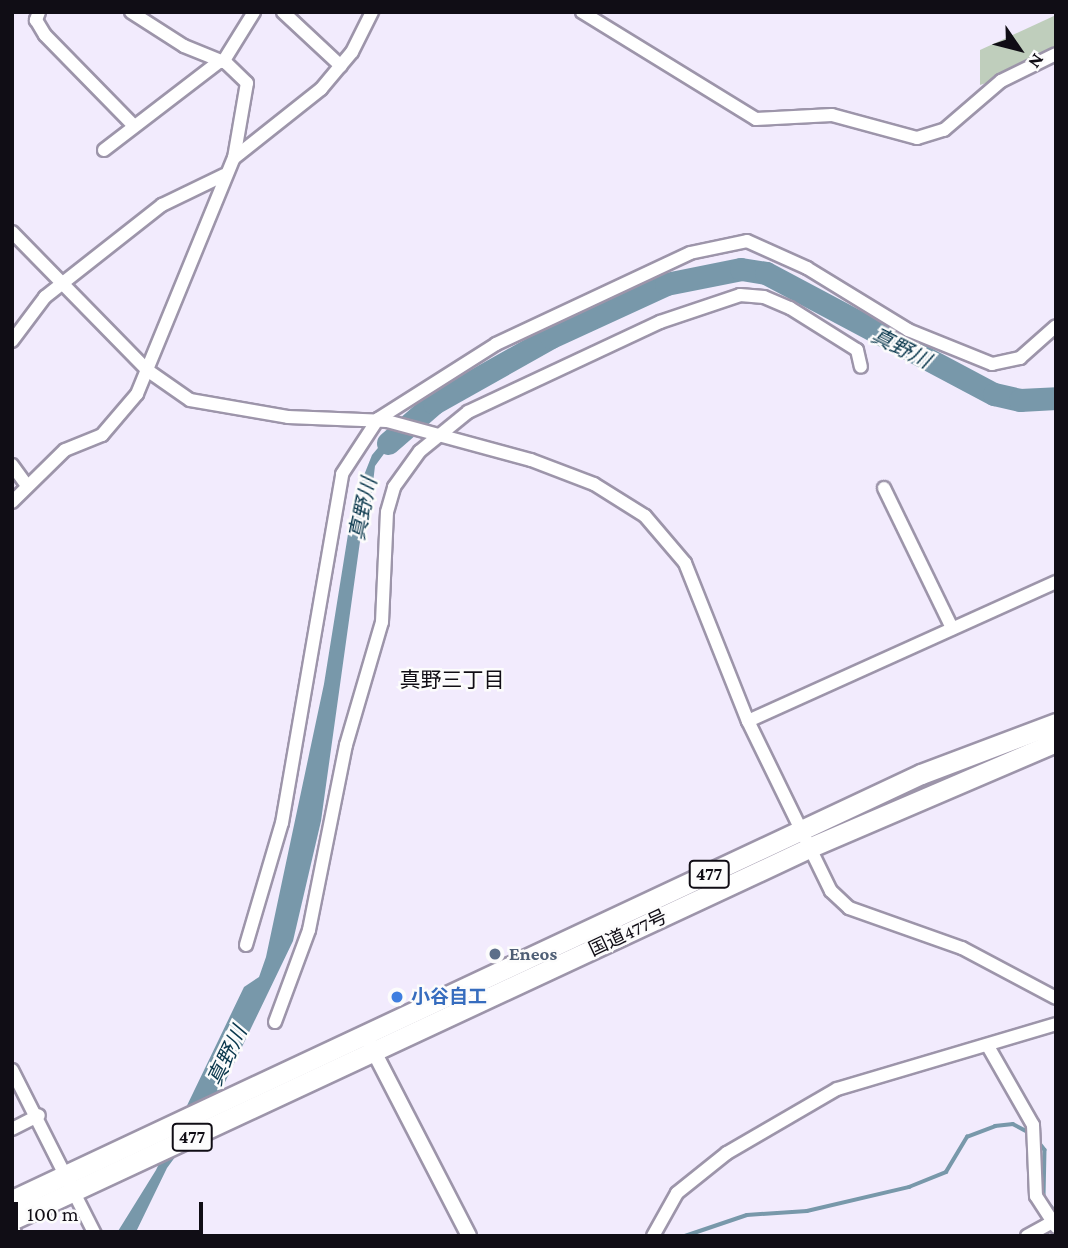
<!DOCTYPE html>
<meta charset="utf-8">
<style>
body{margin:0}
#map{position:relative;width:1068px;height:1248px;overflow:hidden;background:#f2ebfd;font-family:"Crimson Pro","Noto Sans JP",serif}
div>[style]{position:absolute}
.green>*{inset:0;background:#bfcebc}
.water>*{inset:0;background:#7898aa}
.stream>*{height:3.5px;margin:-1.75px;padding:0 1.75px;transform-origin:1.75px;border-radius:1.75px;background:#7898aa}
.river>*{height:23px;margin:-11.5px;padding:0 11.5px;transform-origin:11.5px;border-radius:11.5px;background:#7898aa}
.roads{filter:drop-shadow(2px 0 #9d95aa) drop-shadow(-2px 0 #9d95aa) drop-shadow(0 2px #9d95aa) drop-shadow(0 -2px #9d95aa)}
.minor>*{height:12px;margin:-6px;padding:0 6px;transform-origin:6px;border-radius:6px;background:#fff}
.tertiary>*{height:14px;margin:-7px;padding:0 7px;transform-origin:7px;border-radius:7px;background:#fff}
.trunk>*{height:19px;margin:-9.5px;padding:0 9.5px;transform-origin:9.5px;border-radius:9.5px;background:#fff}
.dots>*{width:19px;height:19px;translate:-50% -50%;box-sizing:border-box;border:4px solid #fcfcfc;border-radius:50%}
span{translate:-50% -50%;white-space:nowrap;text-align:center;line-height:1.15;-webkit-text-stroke:5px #fcfcfc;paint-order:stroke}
.shield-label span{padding:2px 5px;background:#fcfcfc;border:2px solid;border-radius:5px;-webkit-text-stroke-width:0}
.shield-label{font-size:18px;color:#100d15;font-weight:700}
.street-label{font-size:19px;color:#100d15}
.service-label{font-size:19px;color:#4e5e75;font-weight:700}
.left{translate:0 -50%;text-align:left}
.shop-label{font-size:19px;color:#366cbe;font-weight:700}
.water-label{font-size:21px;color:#09374c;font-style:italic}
.neighbourhood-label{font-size:21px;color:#100d15}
.frame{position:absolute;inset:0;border:14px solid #100d15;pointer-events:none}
.north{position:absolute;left:984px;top:14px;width:70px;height:70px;-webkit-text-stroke:5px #fcfcfc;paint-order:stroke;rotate:125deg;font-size:19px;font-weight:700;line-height:28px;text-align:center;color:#100d15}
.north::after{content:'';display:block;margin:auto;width:24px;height:32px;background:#100d15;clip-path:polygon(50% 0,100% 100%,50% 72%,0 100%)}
.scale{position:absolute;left:14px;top:1202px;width:189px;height:32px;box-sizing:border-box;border:4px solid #100d15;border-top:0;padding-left:9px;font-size:21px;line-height:24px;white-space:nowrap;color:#100d15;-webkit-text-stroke:5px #fcfcfc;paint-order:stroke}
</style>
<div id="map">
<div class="green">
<i style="clip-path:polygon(1056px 15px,1056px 61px,980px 85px,980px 50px)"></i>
</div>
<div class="water">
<i style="clip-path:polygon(393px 430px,400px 432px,375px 466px,369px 516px,363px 520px,321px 821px,293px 941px,215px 1103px,167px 1168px,134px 1236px,115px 1236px,156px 1170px,244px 987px,259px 977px,266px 957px,324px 684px,353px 503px,372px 455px)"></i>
</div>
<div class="stream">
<i style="left:1038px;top:1141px;width:11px;rotate:52deg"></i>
<i style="left:1045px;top:1150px;width:49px;rotate:91.2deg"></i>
<i style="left:1044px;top:1199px;width:18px;rotate:47deg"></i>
<i style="left:685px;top:1236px;width:65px;rotate:-18.7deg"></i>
<i style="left:747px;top:1215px;width:60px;rotate:-3.8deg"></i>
<i style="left:807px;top:1211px;width:105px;rotate:-13.2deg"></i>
<i style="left:909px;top:1187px;width:40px;rotate:-22deg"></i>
<i style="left:946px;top:1172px;width:41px;rotate:-59deg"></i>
<i style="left:967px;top:1137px;width:30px;rotate:-21deg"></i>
<i style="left:995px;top:1126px;width:18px;rotate:-6deg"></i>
<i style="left:1013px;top:1124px;width:19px;rotate:28deg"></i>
</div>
<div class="river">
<i style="left:388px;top:443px;width:61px;rotate:-41deg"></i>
<i style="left:434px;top:403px;width:134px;rotate:-29.4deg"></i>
<i style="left:551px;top:337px;width:127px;rotate:-24.7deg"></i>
<i style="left:666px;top:284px;width:76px;rotate:-11.3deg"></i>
<i style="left:741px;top:269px;width:25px;rotate:9deg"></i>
<i style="left:766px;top:273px;width:258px;rotate:28deg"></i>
<i style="left:994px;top:394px;width:27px;rotate:13deg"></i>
<i style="left:1020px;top:400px;width:36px;rotate:-3deg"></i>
</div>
<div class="roads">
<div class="minor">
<i style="left:39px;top:12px;width:9px;rotate:111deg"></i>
<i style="left:36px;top:20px;width:17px;rotate:59deg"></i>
<i style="left:45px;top:35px;width:127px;rotate:45.6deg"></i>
<i style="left:283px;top:12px;width:79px;rotate:43deg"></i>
<i style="left:582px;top:12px;width:204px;rotate:31.6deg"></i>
<i style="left:756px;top:119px;width:76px;rotate:-3deg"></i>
<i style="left:832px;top:115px;width:88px;rotate:15.1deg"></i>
<i style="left:917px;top:138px;width:28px;rotate:-17deg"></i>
<i style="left:944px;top:130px;width:75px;rotate:-40.7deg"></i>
<i style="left:1001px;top:81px;width:61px;rotate:-26.1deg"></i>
<i style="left:223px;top:62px;width:59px;rotate:-58.2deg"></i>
<i style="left:104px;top:150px;width:146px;rotate:-37.5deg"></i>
<i style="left:234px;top:158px;width:111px;rotate:-38.4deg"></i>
<i style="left:321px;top:89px;width:48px;rotate:-50deg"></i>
<i style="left:352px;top:52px;width:45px;rotate:-63.4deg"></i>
<i style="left:12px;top:232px;width:193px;rotate:45.6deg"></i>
<i style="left:147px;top:370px;width:52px;rotate:34.9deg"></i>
<i style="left:190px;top:400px;width:99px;rotate:9.8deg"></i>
<i style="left:288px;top:417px;width:99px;rotate:2.3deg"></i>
<i style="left:387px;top:421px;width:149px;rotate:15.2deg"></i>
<i style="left:531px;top:460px;width:67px;rotate:20.9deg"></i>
<i style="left:594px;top:484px;width:60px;rotate:32.1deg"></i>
<i style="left:645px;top:516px;width:62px;rotate:49.6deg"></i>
<i style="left:685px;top:563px;width:170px;rotate:68.3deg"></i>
<i style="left:748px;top:721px;width:189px;rotate:64deg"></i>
<i style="left:831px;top:891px;width:25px;rotate:43deg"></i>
<i style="left:849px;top:908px;width:120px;rotate:19.5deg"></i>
<i style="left:962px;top:948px;width:106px;rotate:28deg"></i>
<i style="left:12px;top:341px;width:55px;rotate:-53.1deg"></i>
<i style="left:45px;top:297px;width:149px;rotate:-38.2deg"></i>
<i style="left:162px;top:205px;width:69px;rotate:-25.8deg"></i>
<i style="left:12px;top:465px;width:26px;rotate:54deg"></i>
<i style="left:884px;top:488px;width:156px;rotate:64.1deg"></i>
<i style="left:12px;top:502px;width:74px;rotate:-44.5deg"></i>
<i style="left:65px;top:450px;width:40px;rotate:-22deg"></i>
<i style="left:102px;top:435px;width:54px;rotate:-49.5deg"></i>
<i style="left:137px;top:394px;width:255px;rotate:-67.7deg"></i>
<i style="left:234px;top:158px;width:76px;rotate:-80.2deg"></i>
<i style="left:247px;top:83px;width:29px;rotate:-136deg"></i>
<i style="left:226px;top:63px;width:45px;rotate:-158deg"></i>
<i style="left:184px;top:46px;width:63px;rotate:-147.3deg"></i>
<i style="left:748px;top:721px;width:338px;rotate:-24.3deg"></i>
<i style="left:246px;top:945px;width:127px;rotate:-73.6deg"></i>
<i style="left:282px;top:823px;width:354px;rotate:-80.2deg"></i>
<i style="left:342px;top:474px;width:66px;rotate:-56.8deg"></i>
<i style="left:378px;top:419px;width:140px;rotate:-32.4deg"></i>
<i style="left:496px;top:344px;width:214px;rotate:-25.1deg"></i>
<i style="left:690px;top:253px;width:58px;rotate:-11.9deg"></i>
<i style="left:747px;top:241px;width:66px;rotate:24.2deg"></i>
<i style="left:807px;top:268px;width:119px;rotate:31.5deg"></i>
<i style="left:908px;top:330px;width:91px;rotate:22deg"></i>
<i style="left:992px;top:364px;width:29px;rotate:-12deg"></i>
<i style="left:1020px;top:358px;width:48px;rotate:-41.6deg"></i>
<i style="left:275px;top:1022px;width:98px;rotate:-69.7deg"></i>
<i style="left:309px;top:930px;width:189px;rotate:-78.7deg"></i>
<i style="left:346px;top:745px;width:128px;rotate:-73.7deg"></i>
<i style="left:382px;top:622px;width:110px;rotate:-87.4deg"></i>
<i style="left:387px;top:512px;width:26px;rotate:-74deg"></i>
<i style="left:394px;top:487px;width:44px;rotate:-54.2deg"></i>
<i style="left:420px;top:451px;width:62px;rotate:-39.1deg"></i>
<i style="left:468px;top:412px;width:212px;rotate:-25.1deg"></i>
<i style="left:660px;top:322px;width:84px;rotate:-18.6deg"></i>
<i style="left:740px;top:295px;width:24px;rotate:5deg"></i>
<i style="left:764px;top:297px;width:28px;rotate:23deg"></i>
<i style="left:790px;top:308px;width:79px;rotate:32.1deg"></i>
<i style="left:857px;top:350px;width:17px;rotate:77deg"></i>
<i style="left:989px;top:1048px;width:89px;rotate:60.3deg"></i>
<i style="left:1033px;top:1125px;width:71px;rotate:87.6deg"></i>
<i style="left:1036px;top:1196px;width:37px;rotate:57deg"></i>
<i style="left:12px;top:1070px;width:186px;rotate:63.2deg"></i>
<i style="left:12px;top:1129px;width:30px;rotate:-27deg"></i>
<i style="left:12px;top:1224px;width:13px;rotate:72deg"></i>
<i style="left:653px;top:1236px;width:49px;rotate:-60.8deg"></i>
<i style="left:677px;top:1193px;width:64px;rotate:-38.7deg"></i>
<i style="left:727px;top:1153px;width:127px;rotate:-30.2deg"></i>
<i style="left:837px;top:1089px;width:228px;rotate:-16.5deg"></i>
<i style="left:1027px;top:1236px;width:26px;rotate:-29deg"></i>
</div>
<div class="tertiary">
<i style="left:370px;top:1044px;width:216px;rotate:62.7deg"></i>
</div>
<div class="trunk">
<i style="left:12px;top:1200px;width:1004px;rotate:-25.11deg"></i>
<i style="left:921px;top:774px;width:144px;rotate:-20.7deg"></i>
<i style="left:12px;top:1220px;width:882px;rotate:-25.02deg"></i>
<i style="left:811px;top:847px;width:267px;rotate:-23.2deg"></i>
</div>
</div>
<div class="dots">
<i style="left:495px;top:954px;background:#5c6f8a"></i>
<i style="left:397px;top:997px;background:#3f7fe0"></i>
</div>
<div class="shield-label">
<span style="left:709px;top:874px">477</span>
<span style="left:192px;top:1137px">477</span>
</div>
<div class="street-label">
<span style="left:628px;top:933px;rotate:-25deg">国道477号</span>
</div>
<div class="service-label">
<span class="left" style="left:509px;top:954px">Eneos</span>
</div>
<div class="shop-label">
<span class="left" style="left:411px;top:997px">小谷自工</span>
</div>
<div class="water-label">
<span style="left:901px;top:348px;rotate:27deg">真野川</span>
<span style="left:363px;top:509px;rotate:-78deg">真野川</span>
<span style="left:227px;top:1056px;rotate:-64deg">真野川</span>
</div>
<div class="neighbourhood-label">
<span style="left:452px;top:680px">真野三丁目</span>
</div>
<div class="frame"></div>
<div class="north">N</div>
<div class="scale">100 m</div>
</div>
